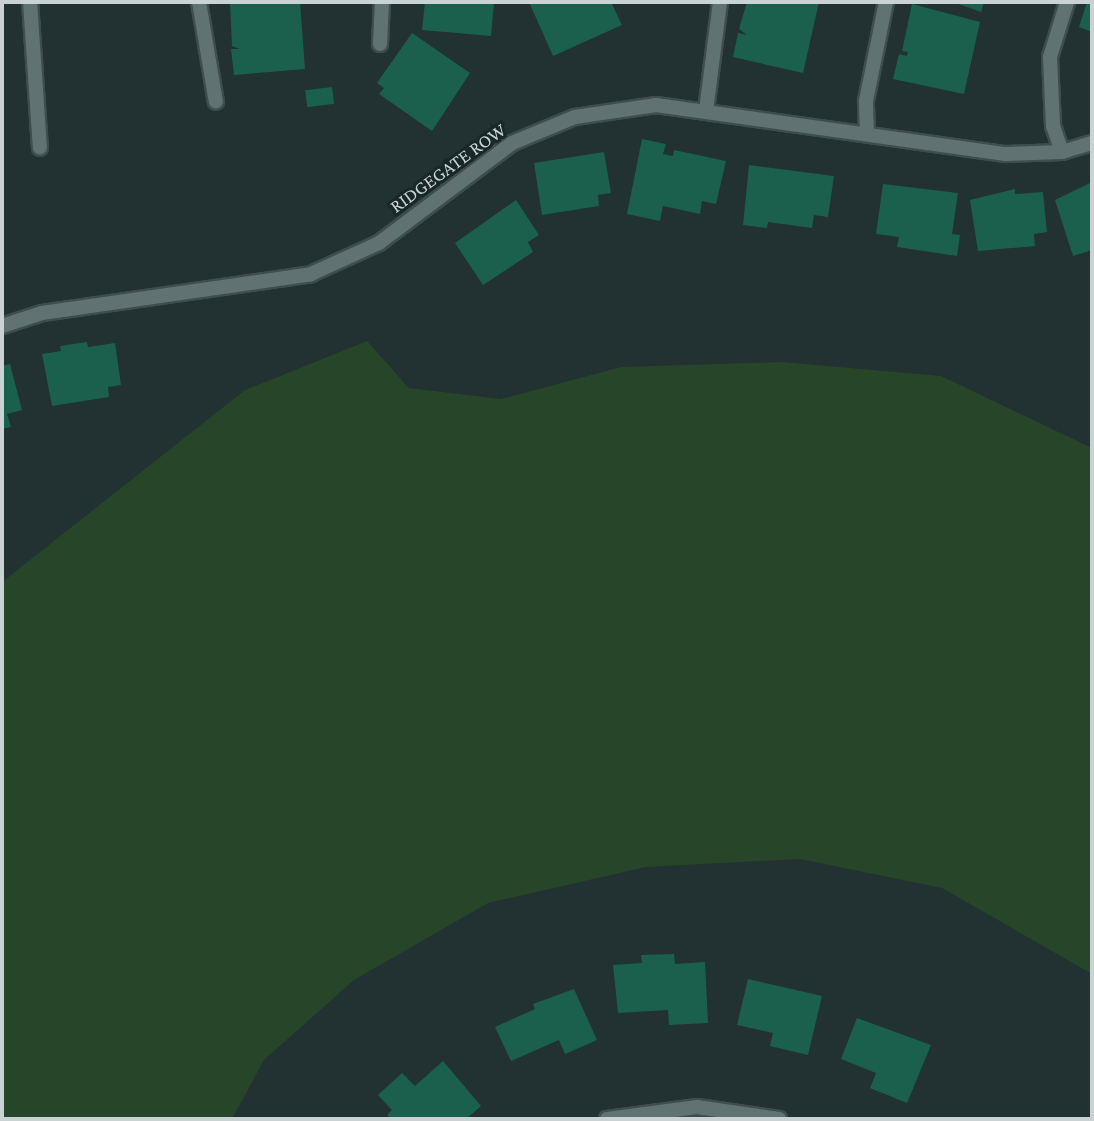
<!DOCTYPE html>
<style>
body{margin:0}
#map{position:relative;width:1094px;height:1121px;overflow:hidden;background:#223131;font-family:"Crimson Pro",serif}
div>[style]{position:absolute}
.green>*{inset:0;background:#274528}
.building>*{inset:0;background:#1b604d;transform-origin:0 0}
.roads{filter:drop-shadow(2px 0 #404d4d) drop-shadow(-2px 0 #404d4d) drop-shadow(0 2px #404d4d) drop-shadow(0 -2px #404d4d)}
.street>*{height:14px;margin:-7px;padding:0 7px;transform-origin:7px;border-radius:7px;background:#617272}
span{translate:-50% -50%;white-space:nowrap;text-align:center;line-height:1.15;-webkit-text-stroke:6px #182727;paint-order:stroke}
.street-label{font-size:19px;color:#cad3d4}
.frame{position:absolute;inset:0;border:4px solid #cad3d4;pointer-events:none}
</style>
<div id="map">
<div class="green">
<i style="clip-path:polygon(367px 341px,409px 388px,501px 399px,621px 367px,782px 362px,941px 376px,1092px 448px,1092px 974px,942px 888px,800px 859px,646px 867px,488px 903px,354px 980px,264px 1060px,232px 1119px,2px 1119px,2px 582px,245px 390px)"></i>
</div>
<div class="building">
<i style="clip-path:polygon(230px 2px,300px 2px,305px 69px,234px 75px,231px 49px,240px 49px,232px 46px)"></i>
<i style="clip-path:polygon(425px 2px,494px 2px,491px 36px,422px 30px)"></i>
<i style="clip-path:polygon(529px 2px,611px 2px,622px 25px,553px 56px)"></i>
<i style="clip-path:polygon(747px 2px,819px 2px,803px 73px,733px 57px,738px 33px,747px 35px,739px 29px)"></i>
<i style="clip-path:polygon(953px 2px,984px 2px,981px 12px)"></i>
<i style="clip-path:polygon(1087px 2px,1092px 2px,1092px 32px,1079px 27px)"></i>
<i style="clip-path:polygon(912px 4px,980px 22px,964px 94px,893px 79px,899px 54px,907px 56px,908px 52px,902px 51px)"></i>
<i style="clip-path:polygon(412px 33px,470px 73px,432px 131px,379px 94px,384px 88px,377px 83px)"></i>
<i style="left:332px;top:87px;width:17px;height:27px;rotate:83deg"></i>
<i style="clip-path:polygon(642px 139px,666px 144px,663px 154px,673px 156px,674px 150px,726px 161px,716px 204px,702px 201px,700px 214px,663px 206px,660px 221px,627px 214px)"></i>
<i style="clip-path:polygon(604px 152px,611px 193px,598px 195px,599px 206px,542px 215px,534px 163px)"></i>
<i style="clip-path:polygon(749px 165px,834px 176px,828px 217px,814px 215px,812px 228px,768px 222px,767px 228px,743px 225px)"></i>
<i style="clip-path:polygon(1092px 182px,1092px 250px,1073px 256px,1055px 200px)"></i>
<i style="clip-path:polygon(883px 184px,958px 193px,952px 234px,960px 235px,957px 256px,897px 247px,899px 237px,876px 234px)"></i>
<i style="clip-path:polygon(1015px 189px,1015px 194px,1043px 192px,1047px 232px,1034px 234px,1035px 246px,978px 251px,970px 200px)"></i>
<i style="clip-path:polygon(516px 200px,539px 235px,528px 242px,533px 252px,483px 285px,455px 243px)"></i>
<i style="clip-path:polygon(87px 342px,88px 347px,115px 343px,121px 385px,108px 387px,109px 397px,52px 406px,42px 354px,61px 351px,60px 346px)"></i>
<i style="clip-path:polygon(10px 364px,22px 410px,7px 414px,11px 427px,2px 429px,2px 366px)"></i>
<i style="clip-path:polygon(674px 954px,675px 964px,705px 962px,708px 1023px,669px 1025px,668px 1010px,618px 1013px,613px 965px,642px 963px,641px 955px)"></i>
<i style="clip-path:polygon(748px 979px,822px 996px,808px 1055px,770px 1046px,773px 1033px,737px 1025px)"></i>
<i style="clip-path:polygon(574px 989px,597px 1040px,565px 1054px,559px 1040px,511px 1061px,495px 1027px,535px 1009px,533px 1004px)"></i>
<i style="clip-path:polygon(857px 1018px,931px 1045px,907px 1103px,870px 1088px,876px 1073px,841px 1059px)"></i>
<i style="clip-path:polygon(443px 1061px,481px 1106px,466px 1119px,391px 1119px,387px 1115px,392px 1110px,378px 1095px,402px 1073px,415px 1086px)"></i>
</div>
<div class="roads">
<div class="street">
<i style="left:30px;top:2px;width:146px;rotate:86.1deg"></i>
<i style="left:199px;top:2px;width:101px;rotate:80.4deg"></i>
<i style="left:380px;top:44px;width:42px;rotate:-87.3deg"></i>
<i style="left:706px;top:111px;width:110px;rotate:-82.7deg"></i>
<i style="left:867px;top:134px;width:33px;rotate:-92deg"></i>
<i style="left:866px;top:101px;width:101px;rotate:-78.6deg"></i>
<i style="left:1062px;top:152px;width:28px;rotate:-109deg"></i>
<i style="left:1053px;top:126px;width:69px;rotate:-92.5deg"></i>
<i style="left:1050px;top:57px;width:58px;rotate:-72.8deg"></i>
<i style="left:2px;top:326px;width:42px;rotate:-18deg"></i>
<i style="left:42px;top:313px;width:272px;rotate:-8.2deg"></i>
<i style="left:311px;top:274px;width:75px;rotate:-24.5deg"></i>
<i style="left:379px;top:243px;width:166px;rotate:-36.9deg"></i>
<i style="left:512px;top:143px;width:68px;rotate:-22.4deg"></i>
<i style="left:575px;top:117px;width:82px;rotate:-8.4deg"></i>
<i style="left:656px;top:105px;width:353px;rotate:8deg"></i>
<i style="left:1006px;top:154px;width:56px;rotate:-2deg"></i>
<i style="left:1062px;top:152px;width:31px;rotate:-17deg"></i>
<i style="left:607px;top:1119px;width:91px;rotate:-7.6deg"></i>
<i style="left:697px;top:1107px;width:83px;rotate:8.3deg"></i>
</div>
</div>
<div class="street-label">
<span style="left:448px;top:168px;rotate:-36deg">RIDGEGATE ROW</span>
</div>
<div class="frame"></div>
</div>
